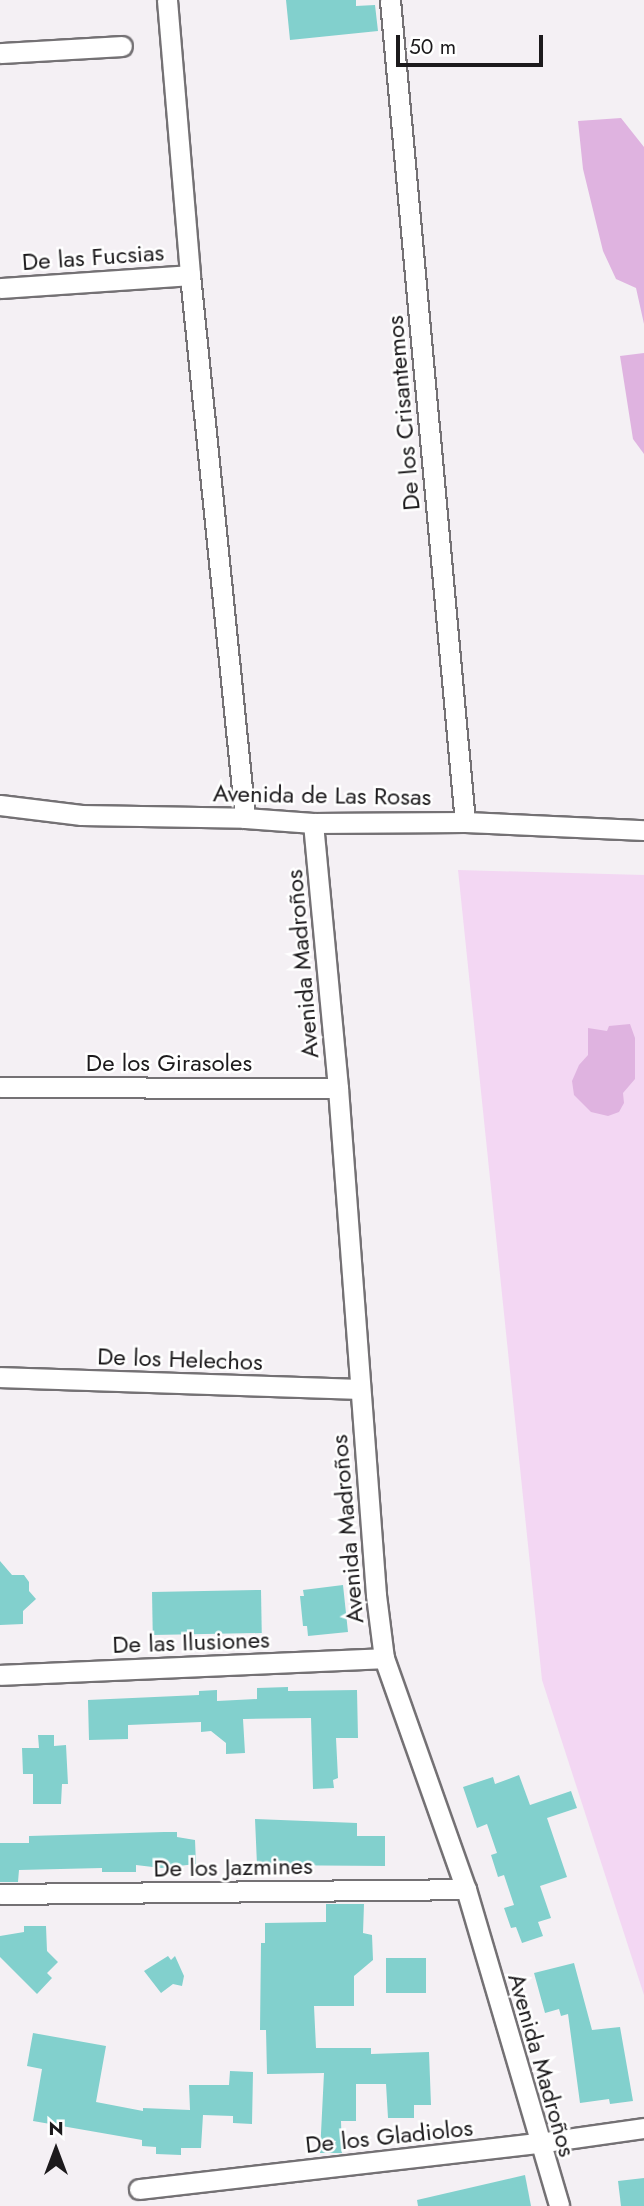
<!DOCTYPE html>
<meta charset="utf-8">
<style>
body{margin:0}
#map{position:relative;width:644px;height:2206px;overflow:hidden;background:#f4f0f4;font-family:Jost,sans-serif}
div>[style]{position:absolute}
.green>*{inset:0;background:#f3d7f3}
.water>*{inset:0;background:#dfb3e0}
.building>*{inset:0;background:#82d0cd;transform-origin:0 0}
.roads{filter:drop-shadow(2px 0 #747174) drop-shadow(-2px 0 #747174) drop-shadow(0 2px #747174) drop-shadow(0 -2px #747174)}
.street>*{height:19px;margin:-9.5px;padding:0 9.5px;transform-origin:9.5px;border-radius:9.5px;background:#fff}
span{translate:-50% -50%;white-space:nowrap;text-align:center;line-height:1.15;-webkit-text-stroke:5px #fff;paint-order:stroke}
.street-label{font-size:24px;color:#1c1a1c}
.north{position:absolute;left:21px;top:2115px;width:70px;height:70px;-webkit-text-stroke:5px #fff;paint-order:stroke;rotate:0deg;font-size:19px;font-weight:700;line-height:28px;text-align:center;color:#1c1a1c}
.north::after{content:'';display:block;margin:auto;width:24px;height:32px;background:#1c1a1c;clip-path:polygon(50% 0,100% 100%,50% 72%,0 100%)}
.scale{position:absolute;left:396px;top:35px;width:147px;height:32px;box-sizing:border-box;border:4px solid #1c1a1c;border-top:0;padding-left:9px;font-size:21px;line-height:24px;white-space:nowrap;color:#1c1a1c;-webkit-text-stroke:5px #fff;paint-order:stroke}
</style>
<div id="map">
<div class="green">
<i style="clip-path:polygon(458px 870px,644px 875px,644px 1995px,542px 1680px)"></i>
</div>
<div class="water">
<i style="clip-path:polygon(621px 118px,644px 147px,644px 324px,636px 288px,616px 279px,603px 251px,583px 169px,578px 121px)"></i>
<i style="clip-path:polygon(644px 353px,644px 454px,633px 439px,620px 356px)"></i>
<i style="clip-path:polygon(630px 1024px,635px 1038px,635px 1079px,623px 1093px,624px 1103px,619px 1112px,608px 1116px,591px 1112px,574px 1095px,572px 1081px,579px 1065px,588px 1055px,588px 1028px,607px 1031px,609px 1026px)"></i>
</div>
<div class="building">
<i style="clip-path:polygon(286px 0,356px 0,356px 6px,375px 5px,378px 31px,290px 40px)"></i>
<i style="clip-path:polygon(0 1561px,12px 1575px,24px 1575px,29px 1582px,29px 1591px,36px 1599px,23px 1611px,23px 1624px,0 1625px)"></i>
<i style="clip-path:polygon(343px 1585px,348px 1632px,308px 1636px,307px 1626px,303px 1626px,300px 1596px,304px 1596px,303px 1590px)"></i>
<i style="left:261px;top:1590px;width:43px;height:109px;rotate:89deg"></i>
<i style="clip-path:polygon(288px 1687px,288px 1691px,357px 1690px,358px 1738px,336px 1738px,338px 1778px,333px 1780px,334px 1788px,313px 1789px,311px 1718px,243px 1719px,245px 1753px,226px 1754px,226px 1743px,211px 1731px,201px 1732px,201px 1722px,128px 1725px,128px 1739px,89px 1740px,88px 1700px,199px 1695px,199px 1691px,217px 1690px,217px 1701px,257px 1699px,257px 1688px)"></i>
<i style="clip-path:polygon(38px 1735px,54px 1735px,54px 1746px,66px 1745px,68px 1784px,62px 1784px,61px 1804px,33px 1804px,33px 1774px,23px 1774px,22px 1748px,39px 1748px)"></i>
<i style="clip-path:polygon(519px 1775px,530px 1805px,571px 1791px,577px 1808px,547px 1818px,567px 1877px,540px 1886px,551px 1918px,538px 1922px,543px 1936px,522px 1943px,516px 1927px,511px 1928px,504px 1908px,514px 1905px,504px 1875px,498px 1877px,491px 1855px,497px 1853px,487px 1824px,477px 1828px,463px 1787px,493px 1777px,495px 1784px)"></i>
<i style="clip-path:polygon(255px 1819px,357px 1823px,357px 1836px,385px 1836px,385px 1866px,257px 1865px)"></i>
<i style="clip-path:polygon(164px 1832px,177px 1832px,177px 1837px,195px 1840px,196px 1864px,161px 1868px,136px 1865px,136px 1872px,102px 1872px,102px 1868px,19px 1870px,18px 1882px,0 1882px,0 1843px,29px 1843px,29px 1836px)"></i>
<i style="clip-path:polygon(326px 1904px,364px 1904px,363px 1933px,372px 1935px,373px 1960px,354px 1976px,354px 2006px,314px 2006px,316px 2048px,371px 2048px,371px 2054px,429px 2052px,431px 2105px,414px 2105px,414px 2118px,388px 2118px,386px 2084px,356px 2084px,356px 2121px,341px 2121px,342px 2153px,320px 2153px,324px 2073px,267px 2074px,266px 2030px,260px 2030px,261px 1943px,265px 1943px,265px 1923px,326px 1922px)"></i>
<i style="clip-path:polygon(24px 1926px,46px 1926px,47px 1951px,58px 1962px,47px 1973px,52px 1978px,37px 1994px,0 1957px,0 1936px,24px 1932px)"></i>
<i style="clip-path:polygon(168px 1956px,171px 1960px,175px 1956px,184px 1976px,182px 1986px,173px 1984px,161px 1993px,144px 1971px)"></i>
<i style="left:426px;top:1958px;width:35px;height:40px;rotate:90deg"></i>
<i style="clip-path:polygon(574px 1963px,592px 2030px,620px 2027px,633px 2101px,610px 2104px,609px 2099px,580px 2103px,568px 2014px,561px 2016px,559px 2009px,545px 2013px,534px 1973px)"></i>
<i style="clip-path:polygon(33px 2033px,106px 2046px,96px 2102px,143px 2111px,143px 2108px,190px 2110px,189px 2085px,229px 2085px,230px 2071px,253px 2072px,252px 2124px,233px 2123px,233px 2116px,203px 2115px,201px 2148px,181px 2148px,181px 2155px,156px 2154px,156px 2147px,142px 2146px,142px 2140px,33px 2121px,42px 2069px,27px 2066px)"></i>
<i style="clip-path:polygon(525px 2175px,531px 2206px,418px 2206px,417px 2200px)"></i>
<i style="clip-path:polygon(644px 2178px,644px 2206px,621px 2206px,618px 2181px)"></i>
</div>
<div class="roads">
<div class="street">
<i style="left:167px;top:0;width:276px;rotate:85.2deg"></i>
<i style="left:190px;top:275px;width:546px;rotate:84.22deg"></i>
<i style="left:390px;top:0;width:825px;rotate:84.79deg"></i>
<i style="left:0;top:53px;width:122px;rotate:-3.3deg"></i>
<i style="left:0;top:288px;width:190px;rotate:-3.9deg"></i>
<i style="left:0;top:805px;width:82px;rotate:7deg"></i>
<i style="left:81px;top:815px;width:164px;rotate:1deg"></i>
<i style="left:245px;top:818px;width:68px;rotate:4.2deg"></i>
<i style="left:313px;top:823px;width:152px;rotate:-0.4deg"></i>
<i style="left:465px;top:822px;width:179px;rotate:2.6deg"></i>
<i style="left:313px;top:823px;width:266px;rotate:84.6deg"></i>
<i style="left:338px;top:1088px;width:508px;rotate:85.71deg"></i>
<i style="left:376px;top:1595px;width:64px;rotate:82.8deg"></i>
<i style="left:384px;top:1658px;width:245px;rotate:70.5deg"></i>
<i style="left:466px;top:1889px;width:330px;rotate:73.6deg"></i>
<i style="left:0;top:1087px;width:338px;rotate:0.2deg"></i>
<i style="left:0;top:1377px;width:359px;rotate:1.9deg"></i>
<i style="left:0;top:1675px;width:384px;rotate:-2.5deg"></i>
<i style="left:0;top:1894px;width:466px;rotate:-0.6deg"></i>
<i style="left:139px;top:2189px;width:402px;rotate:-6.6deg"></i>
<i style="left:538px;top:2143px;width:107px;rotate:-8.1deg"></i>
</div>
</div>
<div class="street-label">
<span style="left:93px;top:257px;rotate:-4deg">De las Fucsias</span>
<span style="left:403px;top:413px;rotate:-95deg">De los Crisantemos</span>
<span style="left:322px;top:795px;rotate:1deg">Avenida de Las Rosas</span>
<span style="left:302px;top:964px;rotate:-95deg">Avenida Madroños</span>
<span style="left:169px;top:1063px">De los Girasoles</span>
<span style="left:180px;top:1359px;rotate:2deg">De los Helechos</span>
<span style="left:347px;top:1529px;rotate:-95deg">Avenida Madroños</span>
<span style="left:191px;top:1642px;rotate:-2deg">De las Ilusiones</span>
<span style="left:233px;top:1867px;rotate:-1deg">De los Jazmines</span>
<span style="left:542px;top:2065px;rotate:74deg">Avenida Madroños</span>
<span style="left:389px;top:2136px;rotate:-6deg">De los Gladiolos</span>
</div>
<div class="north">N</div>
<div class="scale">50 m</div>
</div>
